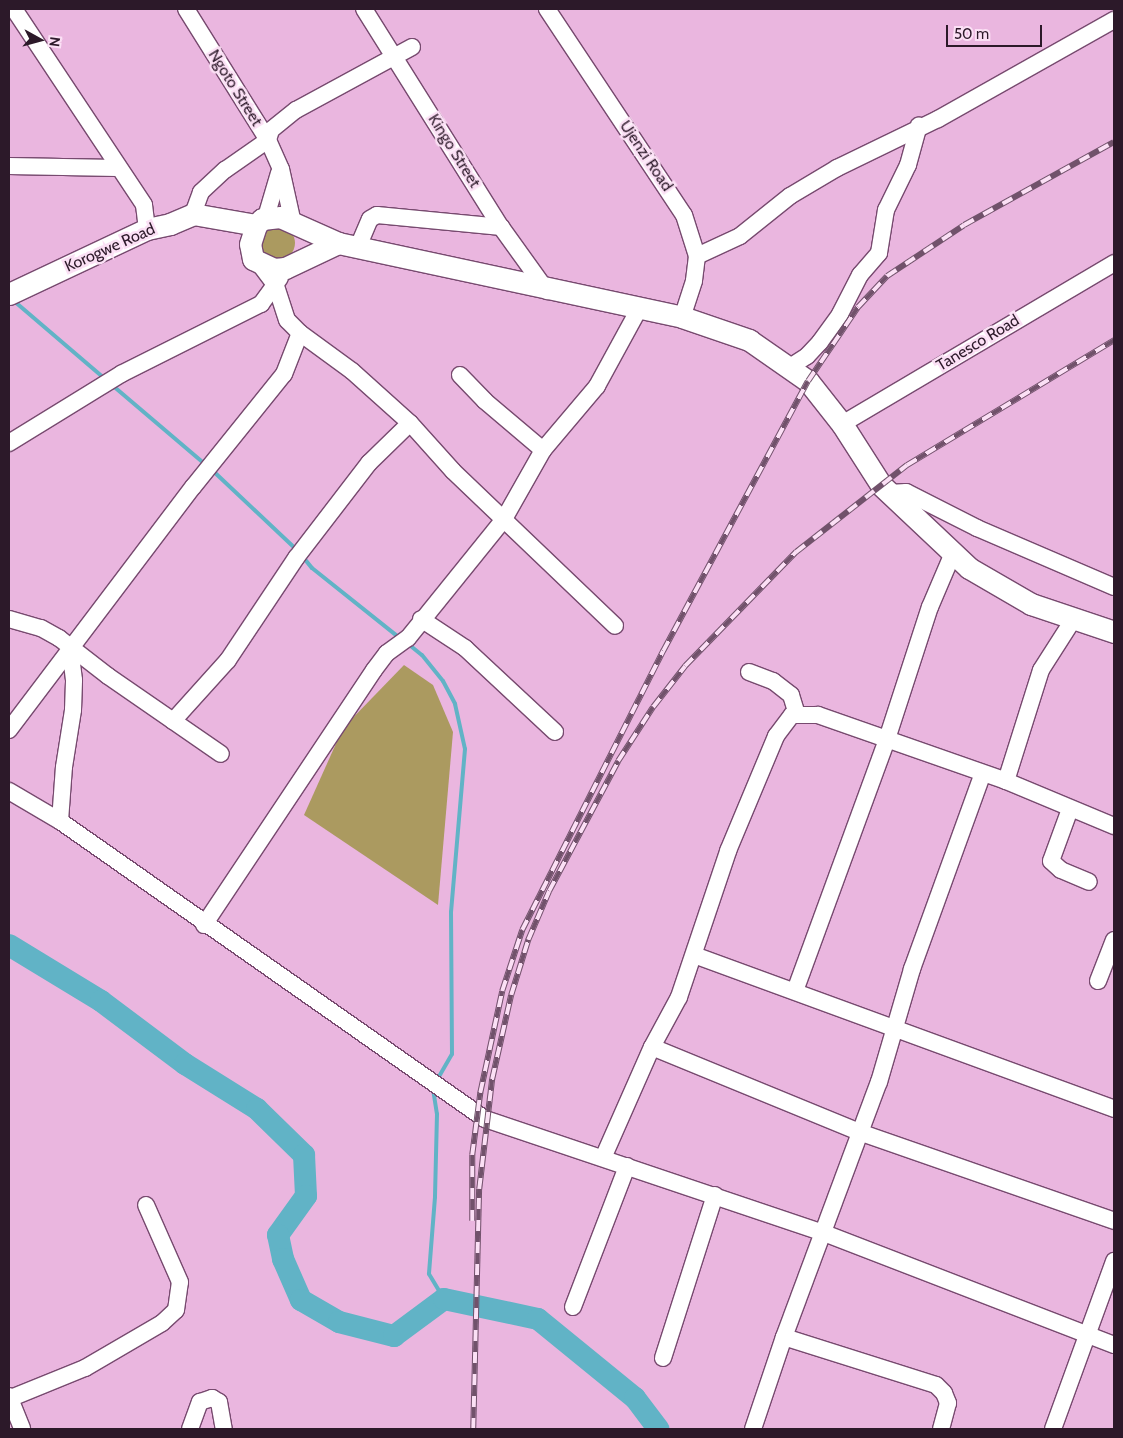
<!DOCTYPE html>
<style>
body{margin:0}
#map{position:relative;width:1123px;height:1438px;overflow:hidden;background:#eab6df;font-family:Cabin,sans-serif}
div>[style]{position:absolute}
.green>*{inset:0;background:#ab9a60}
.round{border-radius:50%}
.stream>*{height:4px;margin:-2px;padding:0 2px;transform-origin:2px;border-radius:2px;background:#61b3c6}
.river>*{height:22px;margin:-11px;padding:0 11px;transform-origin:11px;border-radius:11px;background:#61b3c6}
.roads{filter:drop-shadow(1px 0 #774a6f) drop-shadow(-1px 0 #774a6f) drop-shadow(0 1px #774a6f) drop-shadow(0 -1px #774a6f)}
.minor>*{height:16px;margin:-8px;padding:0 8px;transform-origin:8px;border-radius:8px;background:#fff}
.major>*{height:21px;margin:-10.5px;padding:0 10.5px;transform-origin:10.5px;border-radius:10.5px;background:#fff}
.rail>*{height:5.5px;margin-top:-2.75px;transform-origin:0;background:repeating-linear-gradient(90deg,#fbe0f5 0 11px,#71526b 0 22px);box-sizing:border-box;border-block:1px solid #71526b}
span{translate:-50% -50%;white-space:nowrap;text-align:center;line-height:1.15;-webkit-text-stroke:5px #fbe0f5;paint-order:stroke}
.street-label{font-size:16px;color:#2c1929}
.frame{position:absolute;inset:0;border:10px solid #2c1929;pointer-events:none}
.north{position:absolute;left:15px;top:15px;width:50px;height:50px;-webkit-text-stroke:4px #fbe0f5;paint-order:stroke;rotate:97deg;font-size:14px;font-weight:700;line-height:20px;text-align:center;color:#2c1929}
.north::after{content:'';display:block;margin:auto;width:18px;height:22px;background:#2c1929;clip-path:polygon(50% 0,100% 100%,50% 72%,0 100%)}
.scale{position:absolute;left:946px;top:25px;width:96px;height:22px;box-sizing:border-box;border:2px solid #2c1929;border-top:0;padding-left:6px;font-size:15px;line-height:18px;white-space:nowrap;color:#2c1929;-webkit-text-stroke:4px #fbe0f5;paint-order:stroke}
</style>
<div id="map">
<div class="green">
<i class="round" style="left:261px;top:226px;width:34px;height:34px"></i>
<i style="clip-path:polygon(404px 665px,433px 685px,453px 732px,438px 905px,304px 815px,343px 728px)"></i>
</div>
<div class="stream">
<i style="left:14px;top:301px;width:120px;rotate:40.6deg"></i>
<i style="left:112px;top:385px;width:123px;rotate:40.4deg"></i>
<i style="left:211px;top:469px;width:118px;rotate:43.3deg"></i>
<i style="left:303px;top:557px;width:14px;rotate:51deg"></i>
<i style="left:312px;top:568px;width:114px;rotate:38.6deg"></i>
<i style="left:407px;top:643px;width:19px;rotate:39deg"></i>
<i style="left:422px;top:655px;width:33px;rotate:51deg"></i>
<i style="left:443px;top:681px;width:26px;rotate:62deg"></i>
<i style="left:455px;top:704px;width:46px;rotate:77.5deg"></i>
<i style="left:465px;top:749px;width:164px;rotate:94.9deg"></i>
<i style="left:451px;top:912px;width:142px;rotate:89.6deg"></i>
<i style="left:452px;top:1054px;width:30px;rotate:120deg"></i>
<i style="left:433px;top:1089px;width:25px;rotate:81deg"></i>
<i style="left:437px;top:1114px;width:83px;rotate:91.4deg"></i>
<i style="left:435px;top:1197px;width:77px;rotate:94.5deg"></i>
<i style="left:429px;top:1274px;width:29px;rotate:59deg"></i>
</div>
<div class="river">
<i style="left:9px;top:945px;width:108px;rotate:31.3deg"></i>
<i style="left:101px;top:1001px;width:105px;rotate:36.9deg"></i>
<i style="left:185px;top:1064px;width:85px;rotate:32deg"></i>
<i style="left:257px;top:1109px;width:66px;rotate:44.4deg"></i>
<i style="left:304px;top:1155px;width:41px;rotate:87.2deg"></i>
<i style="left:306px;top:1196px;width:48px;rotate:125.7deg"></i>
<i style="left:278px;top:1235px;width:25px;rotate:78deg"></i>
<i style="left:283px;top:1259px;width:45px;rotate:66.3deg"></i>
<i style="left:301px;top:1300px;width:44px;rotate:30.1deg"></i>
<i style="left:339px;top:1322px;width:57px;rotate:14.3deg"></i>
<i style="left:394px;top:1336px;width:62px;rotate:-36.5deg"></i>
<i style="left:444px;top:1299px;width:96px;rotate:12deg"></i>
<i style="left:538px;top:1319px;width:125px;rotate:39.2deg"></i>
<i style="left:635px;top:1398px;width:39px;rotate:53deg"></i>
</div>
<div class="roads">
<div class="minor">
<i style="left:14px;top:9px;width:235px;rotate:56.4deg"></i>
<i style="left:144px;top:205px;width:24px;rotate:83deg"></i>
<i style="left:186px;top:9px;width:155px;rotate:58deg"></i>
<i style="left:268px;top:140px;width:32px;rotate:66deg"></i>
<i style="left:281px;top:169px;width:55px;rotate:77.5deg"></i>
<i style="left:364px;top:9px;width:257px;rotate:57.9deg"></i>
<i style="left:501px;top:227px;width:79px;rotate:54.3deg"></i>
<i style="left:547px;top:9px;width:247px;rotate:56.4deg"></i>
<i style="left:684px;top:215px;width:43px;rotate:72.4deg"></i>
<i style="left:697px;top:256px;width:25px;rotate:97deg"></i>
<i style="left:694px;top:281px;width:38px;rotate:108deg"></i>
<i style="left:9px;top:166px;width:108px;rotate:1.1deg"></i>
<i style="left:193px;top:214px;width:23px;rotate:-70deg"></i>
<i style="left:201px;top:192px;width:33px;rotate:-43deg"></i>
<i style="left:225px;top:170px;width:52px;rotate:-34.9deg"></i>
<i style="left:268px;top:140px;width:10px;rotate:-73deg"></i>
<i style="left:271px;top:130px;width:32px;rotate:-39deg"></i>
<i style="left:296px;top:110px;width:132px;rotate:-28.5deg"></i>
<i style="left:266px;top:217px;width:46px;rotate:-73.5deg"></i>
<i style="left:358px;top:247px;width:30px;rotate:-67deg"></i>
<i style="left:370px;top:219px;width:8px;rotate:-30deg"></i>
<i style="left:377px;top:215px;width:125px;rotate:5.5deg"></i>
<i style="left:697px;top:256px;width:47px;rotate:-24.9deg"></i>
<i style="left:740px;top:236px;width:64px;rotate:-38.7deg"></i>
<i style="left:790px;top:196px;width:55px;rotate:-30.8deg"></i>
<i style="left:837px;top:168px;width:112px;rotate:-25.9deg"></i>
<i style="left:938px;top:119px;width:202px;rotate:-29.4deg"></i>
<i style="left:300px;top:333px;width:64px;rotate:36.2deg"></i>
<i style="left:352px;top:371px;width:78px;rotate:41.9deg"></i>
<i style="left:410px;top:423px;width:64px;rotate:48.1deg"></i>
<i style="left:453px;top:471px;width:224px;rotate:43.7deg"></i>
<i style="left:790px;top:367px;width:20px;rotate:-33deg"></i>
<i style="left:807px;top:356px;width:19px;rotate:-47deg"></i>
<i style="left:820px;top:342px;width:34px;rotate:-54deg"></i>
<i style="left:840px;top:314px;width:44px;rotate:-62.9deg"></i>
<i style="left:860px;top:275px;width:29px;rotate:-49deg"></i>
<i style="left:879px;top:253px;width:44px;rotate:-80.8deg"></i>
<i style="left:886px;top:210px;width:50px;rotate:-63.9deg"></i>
<i style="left:908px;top:165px;width:41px;rotate:-74.6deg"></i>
<i style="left:460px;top:375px;width:36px;rotate:46deg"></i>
<i style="left:485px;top:401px;width:76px;rotate:40.2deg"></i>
<i style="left:842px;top:424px;width:316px;rotate:-30.6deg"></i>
<i style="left:9px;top:443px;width:132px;rotate:-31.6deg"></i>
<i style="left:121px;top:374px;width:157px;rotate:-26.6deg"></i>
<i style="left:261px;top:304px;width:32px;rotate:-54deg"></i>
<i style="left:890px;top:493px;width:16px;rotate:-4deg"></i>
<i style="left:906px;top:492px;width:80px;rotate:26.9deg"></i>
<i style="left:977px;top:528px;width:149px;rotate:23.3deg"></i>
<i style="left:9px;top:619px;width:33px;rotate:16deg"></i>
<i style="left:41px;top:628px;width:21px;rotate:29deg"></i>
<i style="left:59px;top:638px;width:62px;rotate:37.8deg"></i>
<i style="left:108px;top:676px;width:137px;rotate:34.6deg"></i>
<i style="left:421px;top:619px;width:53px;rotate:33.4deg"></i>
<i style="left:465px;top:648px;width:123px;rotate:43deg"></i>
<i style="left:749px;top:672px;width:26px;rotate:21deg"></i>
<i style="left:773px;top:681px;width:23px;rotate:38deg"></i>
<i style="left:791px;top:695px;width:21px;rotate:73deg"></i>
<i style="left:173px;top:721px;width:82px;rotate:-48deg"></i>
<i style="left:228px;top:660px;width:123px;rotate:-56.3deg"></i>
<i style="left:296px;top:558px;width:120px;rotate:-52.5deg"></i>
<i style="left:369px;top:463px;width:57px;rotate:-44.3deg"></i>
<i style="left:9px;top:730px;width:305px;rotate:-52.9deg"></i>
<i style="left:193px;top:487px;width:145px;rotate:-51.2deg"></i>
<i style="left:284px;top:374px;width:44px;rotate:-68.7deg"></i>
<i style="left:300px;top:333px;width:18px;rotate:-135deg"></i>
<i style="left:287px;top:320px;width:36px;rotate:-108deg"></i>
<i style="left:276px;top:286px;width:26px;rotate:-127deg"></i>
<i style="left:1006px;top:781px;width:116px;rotate:-72.5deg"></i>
<i style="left:1041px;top:670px;width:59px;rotate:-57.4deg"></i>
<i style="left:9px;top:791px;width:59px;rotate:30.5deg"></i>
<i style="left:60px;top:821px;width:519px;rotate:35.04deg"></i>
<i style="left:485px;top:1119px;width:358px;rotate:18.6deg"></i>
<i style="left:824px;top:1233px;width:311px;rotate:21.1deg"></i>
<i style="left:1070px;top:809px;width:55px;rotate:110.1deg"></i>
<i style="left:1051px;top:861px;width:13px;rotate:42deg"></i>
<i style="left:1061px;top:870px;width:30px;rotate:23deg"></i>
<i style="left:60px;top:821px;width:54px;rotate:-85.8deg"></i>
<i style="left:64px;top:767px;width:58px;rotate:-81deg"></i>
<i style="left:73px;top:710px;width:30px;rotate:-88deg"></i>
<i style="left:74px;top:680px;width:33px;rotate:-97deg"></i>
<i style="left:204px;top:925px;width:306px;rotate:-56.3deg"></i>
<i style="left:374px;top:670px;width:21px;rotate:-53deg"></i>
<i style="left:387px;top:653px;width:26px;rotate:-36deg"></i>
<i style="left:408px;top:638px;width:153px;rotate:-51.1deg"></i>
<i style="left:504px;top:519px;width:79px;rotate:-60.5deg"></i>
<i style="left:543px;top:450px;width:84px;rotate:-49.8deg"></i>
<i style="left:597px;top:386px;width:88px;rotate:-61.4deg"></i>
<i style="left:694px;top:955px;width:447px;rotate:20.1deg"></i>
<i style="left:1098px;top:981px;width:44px;rotate:-68.7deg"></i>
<i style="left:795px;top:991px;width:268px;rotate:-69.9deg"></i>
<i style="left:887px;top:739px;width:139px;rotate:-72deg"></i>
<i style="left:930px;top:607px;width:59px;rotate:-66.9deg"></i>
<i style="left:652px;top:1047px;width:224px;rotate:22.3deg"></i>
<i style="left:859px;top:1132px;width:270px;rotate:19.2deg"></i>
<i style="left:603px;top:1158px;width:121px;rotate:-66.2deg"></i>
<i style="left:652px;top:1047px;width:57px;rotate:-61.6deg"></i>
<i style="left:679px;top:997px;width:154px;rotate:-71.4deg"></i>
<i style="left:728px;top:851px;width:125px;rotate:-67.3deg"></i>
<i style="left:776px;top:736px;width:26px;rotate:-53deg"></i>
<i style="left:792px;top:715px;width:26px"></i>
<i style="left:818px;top:715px;width:199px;rotate:19.3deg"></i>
<i style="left:1006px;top:781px;width:117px;rotate:22.6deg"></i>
<i style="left:573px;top:1307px;width:151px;rotate:-69deg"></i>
<i style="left:784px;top:1337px;width:159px;rotate:17.5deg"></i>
<i style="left:936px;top:1385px;width:11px;rotate:45deg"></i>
<i style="left:944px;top:1393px;width:11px;rotate:68deg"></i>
<i style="left:948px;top:1403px;width:27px;rotate:105deg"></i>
<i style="left:663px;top:1358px;width:171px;rotate:-72.3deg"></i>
<i style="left:9px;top:1396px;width:35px;rotate:68deg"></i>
<i style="left:11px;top:1398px;width:80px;rotate:-22.1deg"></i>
<i style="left:85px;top:1368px;width:89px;rotate:-30.3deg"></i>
<i style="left:162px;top:1323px;width:19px;rotate:-43deg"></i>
<i style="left:176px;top:1310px;width:28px;rotate:-82deg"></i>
<i style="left:180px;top:1282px;width:84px;rotate:-113.8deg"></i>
<i style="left:190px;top:1429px;width:29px;rotate:-70deg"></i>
<i style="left:200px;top:1402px;width:13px;rotate:-18deg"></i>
<i style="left:212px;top:1398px;width:8px;rotate:30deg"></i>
<i style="left:219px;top:1402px;width:27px;rotate:80deg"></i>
<i style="left:753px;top:1429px;width:97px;rotate:-71.4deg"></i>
<i style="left:784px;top:1337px;width:272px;rotate:-69.6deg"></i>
<i style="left:879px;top:1082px;width:118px;rotate:-73.7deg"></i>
<i style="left:912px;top:969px;width:208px;rotate:-70.1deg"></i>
<i style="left:1053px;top:1429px;width:179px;rotate:-70deg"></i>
</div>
<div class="major">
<i style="left:338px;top:243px;width:59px;rotate:154.7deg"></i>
<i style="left:285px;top:268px;width:11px;rotate:175deg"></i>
<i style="left:274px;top:269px;width:23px;rotate:-155deg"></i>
<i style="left:253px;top:259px;width:15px;rotate:-101deg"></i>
<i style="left:250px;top:244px;width:20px;rotate:-72deg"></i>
<i style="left:256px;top:225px;width:8px;rotate:-45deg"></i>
<i style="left:262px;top:219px;width:18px;rotate:-6deg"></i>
<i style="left:280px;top:217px;width:64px;rotate:24.1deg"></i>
<i style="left:338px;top:243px;width:352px;rotate:12.1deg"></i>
<i style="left:682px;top:317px;width:71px;rotate:18.9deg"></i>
<i style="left:749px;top:340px;width:72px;rotate:34.8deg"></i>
<i style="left:808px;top:381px;width:55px;rotate:51.7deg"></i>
<i style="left:842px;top:424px;width:72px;rotate:57.4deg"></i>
<i style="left:881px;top:485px;width:121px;rotate:43.3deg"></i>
<i style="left:969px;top:568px;width:72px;rotate:30.1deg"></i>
<i style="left:1031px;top:604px;width:88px;rotate:18.6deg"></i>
<i style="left:9px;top:294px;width:153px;rotate:-25.2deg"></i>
<i style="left:147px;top:229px;width:24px;rotate:-12deg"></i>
<i style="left:170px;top:224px;width:25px;rotate:-23deg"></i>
<i style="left:193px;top:214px;width:64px;rotate:9.9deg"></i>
</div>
</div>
<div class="rail">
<i style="left:472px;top:1221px;width:66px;rotate:-90deg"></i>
<i style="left:472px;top:1155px;width:63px;rotate:-82.6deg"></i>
<i style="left:480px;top:1093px;width:104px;rotate:-77.8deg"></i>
<i style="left:502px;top:991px;width:64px;rotate:-71.8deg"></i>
<i style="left:522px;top:930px;width:313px;rotate:-63.2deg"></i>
<i style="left:663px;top:651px;width:306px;rotate:-61.8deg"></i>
<i style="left:808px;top:381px;width:89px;rotate:-56deg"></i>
<i style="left:858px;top:307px;width:42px;rotate:-46.9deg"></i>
<i style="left:887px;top:276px;width:92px;rotate:-33.5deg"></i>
<i style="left:964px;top:225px;width:171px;rotate:-29deg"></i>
<i style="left:473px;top:1429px;width:240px;rotate:-88.6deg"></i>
<i style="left:479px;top:1189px;width:111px;rotate:-83.3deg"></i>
<i style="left:492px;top:1079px;width:86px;rotate:-77.3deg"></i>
<i style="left:511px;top:995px;width:58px;rotate:-72.8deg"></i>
<i style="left:528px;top:940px;width:53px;rotate:-66.8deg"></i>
<i style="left:549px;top:891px;width:147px;rotate:-62deg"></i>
<i style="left:618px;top:761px;width:64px;rotate:-57.1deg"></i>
<i style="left:653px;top:707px;width:52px;rotate:-52deg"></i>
<i style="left:685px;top:666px;width:159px;rotate:-45.8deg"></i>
<i style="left:796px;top:552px;width:141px;rotate:-38.1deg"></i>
<i style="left:907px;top:465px;width:242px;rotate:-31.1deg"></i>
</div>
<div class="street-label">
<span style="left:235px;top:88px;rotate:58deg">Ngoto Street</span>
<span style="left:454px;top:151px;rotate:58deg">Kingo Street</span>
<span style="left:646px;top:156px;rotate:56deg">Ujenzi Road</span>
<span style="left:110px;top:248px;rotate:-24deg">Korogwe Road</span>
<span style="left:978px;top:343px;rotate:-31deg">Tanesco Road</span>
</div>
<div class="frame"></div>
<div class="north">N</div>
<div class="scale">50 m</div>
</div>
